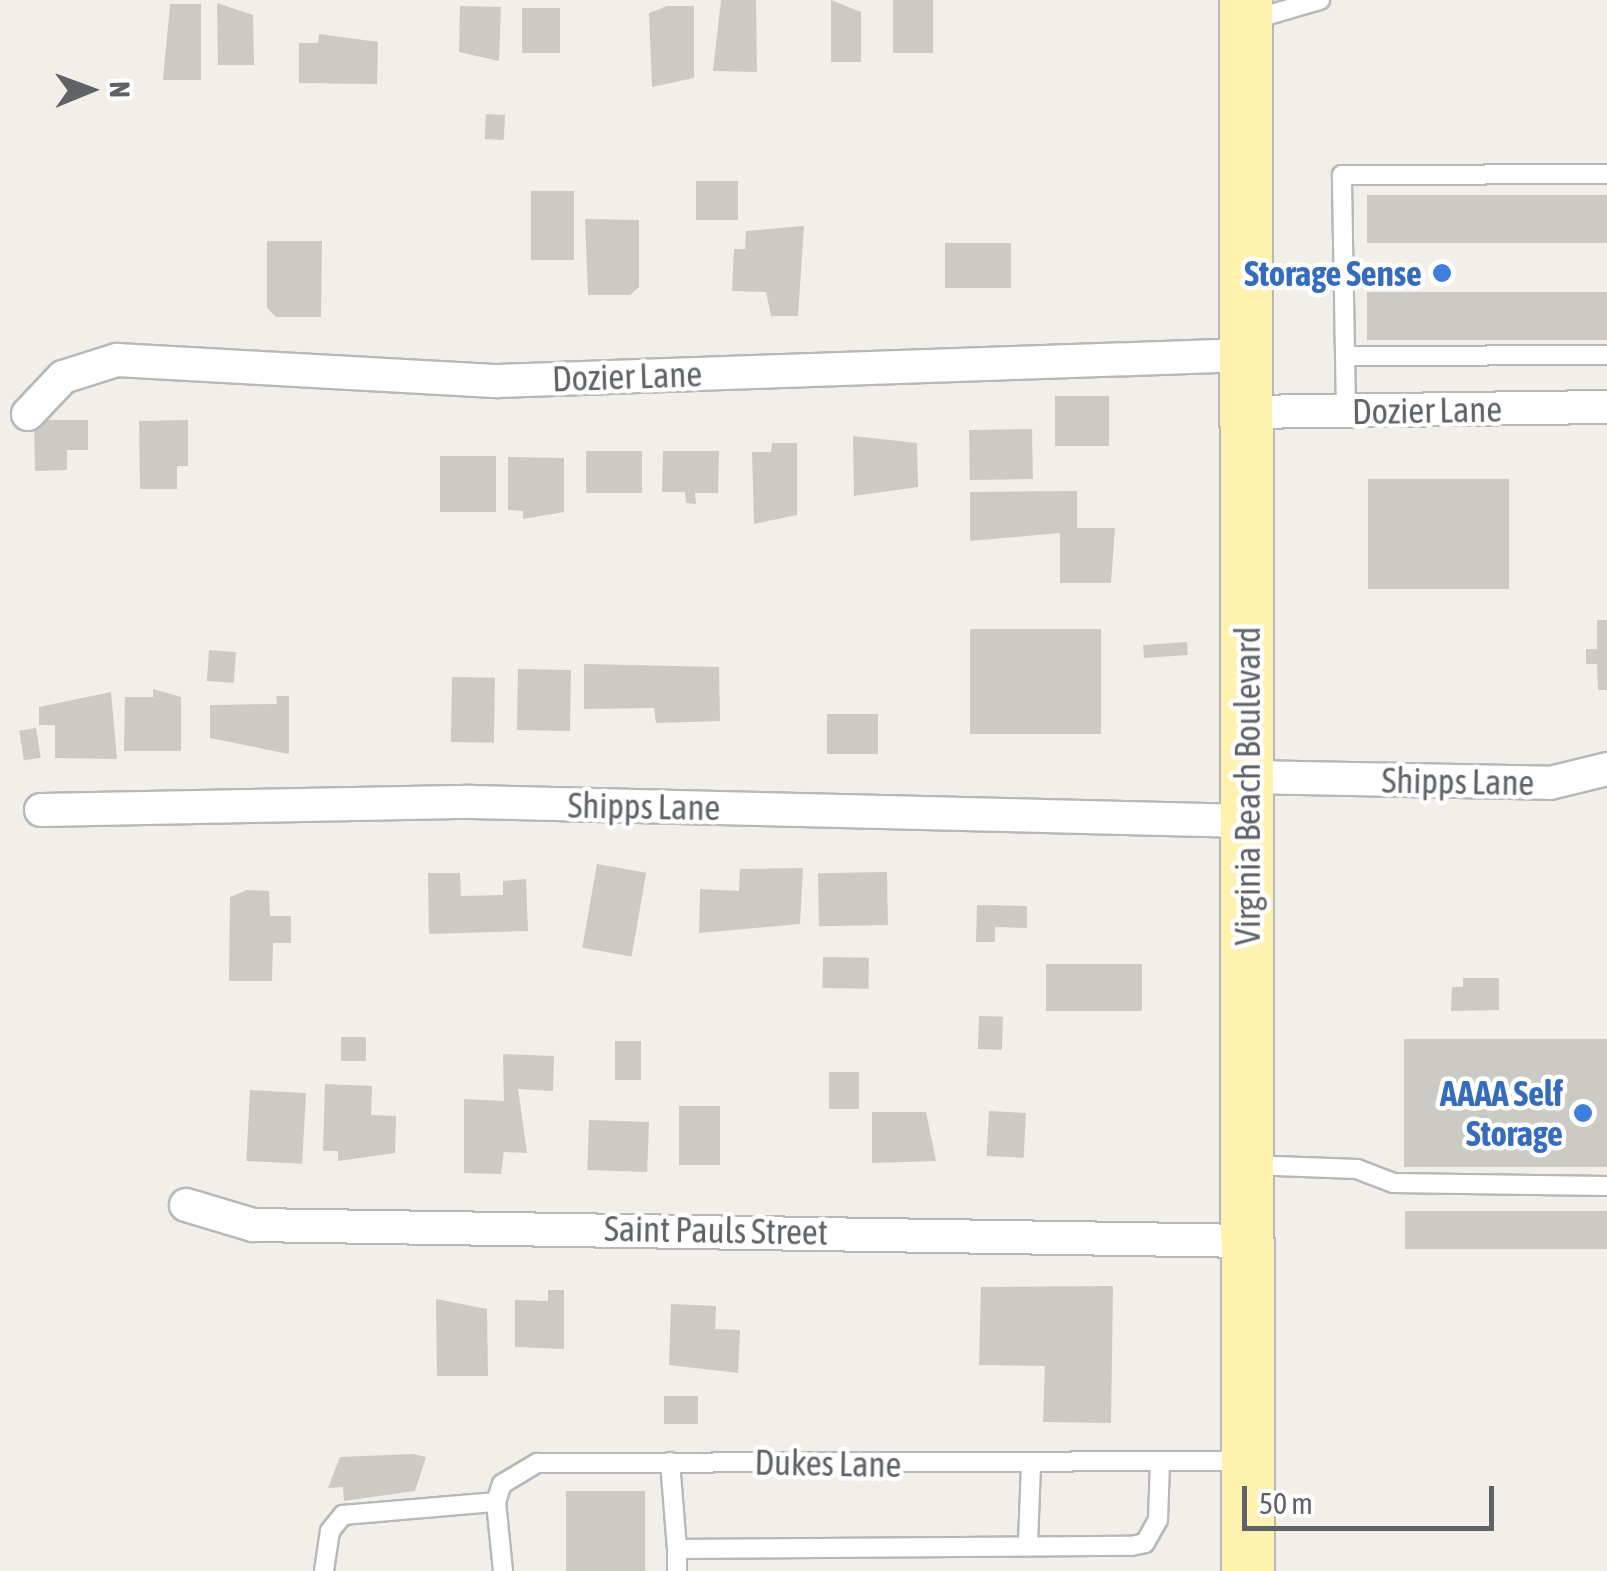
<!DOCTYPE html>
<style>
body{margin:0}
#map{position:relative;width:1607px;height:1571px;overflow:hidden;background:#f1efe8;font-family:"Asap Condensed",sans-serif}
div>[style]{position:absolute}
.building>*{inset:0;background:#cccac5;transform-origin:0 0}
.roads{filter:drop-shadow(2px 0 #b5b8bc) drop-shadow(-2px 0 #b5b8bc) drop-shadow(0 2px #b5b8bc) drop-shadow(0 -2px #b5b8bc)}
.lane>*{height:18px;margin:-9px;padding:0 9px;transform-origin:9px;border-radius:9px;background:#fff}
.street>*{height:32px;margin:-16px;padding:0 16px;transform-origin:16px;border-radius:16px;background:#fff}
.primary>*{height:52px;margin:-26px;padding:0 26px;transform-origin:26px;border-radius:26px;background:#fff2af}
.dots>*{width:28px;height:28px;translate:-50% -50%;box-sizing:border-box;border:5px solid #fff;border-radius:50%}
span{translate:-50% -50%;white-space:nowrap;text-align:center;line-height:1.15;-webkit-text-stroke:9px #fff;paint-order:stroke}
.shop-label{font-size:35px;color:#366cbe;font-weight:700}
.right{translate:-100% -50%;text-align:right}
.street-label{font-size:35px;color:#5f6368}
.north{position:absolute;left:40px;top:40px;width:100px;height:100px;-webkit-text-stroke:8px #fff;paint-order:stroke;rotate:89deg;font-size:28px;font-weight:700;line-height:40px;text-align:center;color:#5f6368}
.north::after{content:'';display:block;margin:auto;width:35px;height:45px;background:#5f6368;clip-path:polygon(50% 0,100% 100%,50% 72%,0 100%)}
.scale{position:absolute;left:1242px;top:1486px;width:252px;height:45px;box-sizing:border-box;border:5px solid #5f6368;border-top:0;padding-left:12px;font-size:30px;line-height:35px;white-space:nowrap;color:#5f6368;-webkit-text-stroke:8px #fff;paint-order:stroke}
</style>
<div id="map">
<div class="building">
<i style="clip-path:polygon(721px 0,756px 0,757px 72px,713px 71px)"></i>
<i style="clip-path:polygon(831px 0,861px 12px,861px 62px,831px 62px)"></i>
<i style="left:893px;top:0;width:40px;height:53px"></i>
<i style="clip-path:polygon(217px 3px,253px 15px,254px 65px,218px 65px)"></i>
<i style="clip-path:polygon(170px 4px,201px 4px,201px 80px,163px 80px)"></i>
<i style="clip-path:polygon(460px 6px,501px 7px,499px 61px,459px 52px)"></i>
<i style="clip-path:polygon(667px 6px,694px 6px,694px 78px,652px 87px,649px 13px)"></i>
<i style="left:522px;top:8px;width:38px;height:45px"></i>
<i style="clip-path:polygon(319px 34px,378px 42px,377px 84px,299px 83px,299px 43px,318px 43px)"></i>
<i style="left:486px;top:114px;width:19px;height:25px;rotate:3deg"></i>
<i style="left:696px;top:181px;width:42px;height:39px"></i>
<i style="left:574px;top:191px;width:69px;height:43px;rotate:90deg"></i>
<i style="left:1367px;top:195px;width:240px;height:48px"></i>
<i style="clip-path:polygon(585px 219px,639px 220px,639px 287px,630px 295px,588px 295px)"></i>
<i style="clip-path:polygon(804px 226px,798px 316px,771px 316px,766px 292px,732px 291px,734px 249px,745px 249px,746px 231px)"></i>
<i style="clip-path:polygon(267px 241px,322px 241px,321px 317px,276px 317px,267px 308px)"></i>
<i style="left:1011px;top:243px;width:45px;height:66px;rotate:90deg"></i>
<i style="left:1607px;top:292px;width:48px;height:240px;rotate:90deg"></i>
<i style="left:1055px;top:396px;width:54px;height:50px"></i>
<i style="clip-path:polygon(34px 420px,88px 420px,88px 450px,67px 450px,67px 470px,35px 471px)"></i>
<i style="clip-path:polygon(188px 420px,188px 466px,177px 466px,177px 489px,140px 489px,139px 421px)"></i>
<i style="left:1032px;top:429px;width:50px;height:63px;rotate:89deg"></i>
<i style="clip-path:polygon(853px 436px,917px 443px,918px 487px,854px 496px)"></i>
<i style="clip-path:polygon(772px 443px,797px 443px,797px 515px,754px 524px,752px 452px,771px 452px)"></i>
<i style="left:586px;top:451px;width:56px;height:42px"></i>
<i style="clip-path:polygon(663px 451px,719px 451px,718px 493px,695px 493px,696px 504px,686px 503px,685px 492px,662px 492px)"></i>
<i style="left:440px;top:456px;width:56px;height:56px"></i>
<i style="clip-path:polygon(508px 457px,564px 458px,564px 512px,523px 519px,523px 511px,508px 510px)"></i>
<i style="left:1368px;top:479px;width:141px;height:110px"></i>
<i style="clip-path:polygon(1077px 491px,1077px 528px,1115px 528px,1111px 583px,1060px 583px,1060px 533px,970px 541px,970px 492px)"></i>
<i style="clip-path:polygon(1597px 620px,1607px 620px,1607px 690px,1598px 690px,1597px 664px,1586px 664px,1586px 649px,1597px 649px)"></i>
<i style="left:970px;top:629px;width:131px;height:105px"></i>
<i style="left:1187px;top:642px;width:13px;height:44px;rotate:86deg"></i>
<i style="left:209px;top:650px;width:27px;height:31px;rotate:4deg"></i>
<i style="clip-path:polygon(584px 664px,719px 667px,720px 721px,656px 723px,654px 708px,584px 709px)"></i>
<i style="left:518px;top:669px;width:53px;height:61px;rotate:1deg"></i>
<i style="left:452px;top:677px;width:43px;height:65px;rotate:1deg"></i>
<i style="clip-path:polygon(153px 689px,181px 697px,181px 751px,124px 751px,125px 697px,153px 697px)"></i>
<i style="clip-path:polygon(111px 692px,117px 759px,55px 758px,55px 725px,39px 725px,39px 707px)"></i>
<i style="clip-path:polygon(276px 696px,289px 696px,289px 754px,210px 738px,210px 705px,277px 704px)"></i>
<i style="left:827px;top:714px;width:51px;height:40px"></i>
<i style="left:36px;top:728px;width:30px;height:17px;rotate:81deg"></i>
<i style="left:597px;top:864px;width:50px;height:85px;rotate:10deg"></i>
<i style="clip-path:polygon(803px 868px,800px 924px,699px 933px,700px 889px,739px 891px,740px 869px)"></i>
<i style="left:887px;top:872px;width:53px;height:69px;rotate:89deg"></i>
<i style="clip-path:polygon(428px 873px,460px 873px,461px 896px,503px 895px,503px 881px,526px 879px,528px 931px,429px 934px)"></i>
<i style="clip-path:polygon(247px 890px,269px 891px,270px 916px,291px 916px,291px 943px,273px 943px,272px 981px,229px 981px,230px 897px)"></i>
<i style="clip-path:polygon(977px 905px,1027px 906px,1027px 928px,995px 927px,995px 942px,976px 942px)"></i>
<i style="left:823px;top:957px;width:46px;height:31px;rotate:1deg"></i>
<i style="left:1046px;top:964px;width:96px;height:47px"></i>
<i style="clip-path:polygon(1463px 978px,1499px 978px,1499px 1010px,1451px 1011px,1452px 987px,1463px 987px)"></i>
<i style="left:979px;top:1016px;width:24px;height:33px;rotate:2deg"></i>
<i style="left:341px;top:1037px;width:25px;height:24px"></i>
<i style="left:1404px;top:1039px;width:203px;height:128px"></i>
<i style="left:615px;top:1041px;width:26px;height:39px"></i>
<i style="clip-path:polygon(503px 1054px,554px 1056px,553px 1091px,518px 1089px,527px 1153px,504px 1152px,501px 1174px,464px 1173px,464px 1099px,504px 1101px)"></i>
<i style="left:829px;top:1072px;width:30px;height:37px"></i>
<i style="clip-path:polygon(325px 1084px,372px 1086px,371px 1115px,396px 1116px,395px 1153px,338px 1161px,338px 1151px,323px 1151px)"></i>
<i style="left:250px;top:1090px;width:56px;height:71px;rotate:3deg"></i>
<i style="left:679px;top:1106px;width:41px;height:59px"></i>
<i style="left:989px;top:1111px;width:37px;height:45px;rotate:3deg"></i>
<i style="clip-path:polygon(872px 1112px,926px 1112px,936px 1161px,872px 1163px)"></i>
<i style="left:589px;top:1120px;width:60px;height:50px;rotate:2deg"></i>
<i style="left:1405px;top:1211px;width:202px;height:38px"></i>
<i style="clip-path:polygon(1113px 1286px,1111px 1423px,1043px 1422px,1045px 1366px,979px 1365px,981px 1287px)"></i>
<i style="clip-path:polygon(548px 1290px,564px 1290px,564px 1349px,515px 1347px,515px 1300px,548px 1301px)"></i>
<i style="clip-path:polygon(436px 1299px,487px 1309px,488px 1376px,437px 1376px)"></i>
<i style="clip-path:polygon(671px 1304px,716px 1306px,715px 1329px,740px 1330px,738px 1373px,669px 1365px)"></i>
<i style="left:664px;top:1396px;width:34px;height:28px"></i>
<i style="clip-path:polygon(413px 1454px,426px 1457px,415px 1491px,344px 1501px,343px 1487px,328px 1488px,340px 1457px)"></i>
<i style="left:566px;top:1491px;width:79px;height:80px"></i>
</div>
<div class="roads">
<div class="lane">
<i style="left:1251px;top:20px;width:72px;rotate:-16.2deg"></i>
<i style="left:1345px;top:356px;width:262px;rotate:-0.2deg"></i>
<i style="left:1346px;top:411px;width:236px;rotate:-91deg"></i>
<i style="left:1342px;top:175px;width:265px;rotate:-0.2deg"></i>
<i style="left:1249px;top:1165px;width:108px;rotate:2.1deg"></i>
<i style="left:1357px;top:1169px;width:39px;rotate:21deg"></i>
<i style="left:1393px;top:1183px;width:214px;rotate:0.8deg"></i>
<i style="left:670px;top:1462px;width:87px;rotate:85.4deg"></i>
<i style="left:677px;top:1549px;width:454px;rotate:-0.4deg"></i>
<i style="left:1131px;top:1546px;width:14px;rotate:-12deg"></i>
<i style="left:1145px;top:1543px;width:26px;rotate:-61deg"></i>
<i style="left:1158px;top:1520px;width:58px;rotate:-88deg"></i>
<i style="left:1028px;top:1543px;width:79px;rotate:-87.8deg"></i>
<i style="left:677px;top:1549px;width:22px;rotate:90deg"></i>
<i style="left:324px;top:1571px;width:40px;rotate:-81.5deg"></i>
<i style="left:330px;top:1531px;width:21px;rotate:-51deg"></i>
<i style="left:343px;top:1515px;width:154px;rotate:-4.9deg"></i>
<i style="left:503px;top:1571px;width:69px;rotate:-95.8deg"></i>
<i style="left:496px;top:1502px;width:19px;rotate:-72deg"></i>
<i style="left:502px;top:1484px;width:41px;rotate:-31deg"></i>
<i style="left:537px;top:1463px;width:705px;rotate:-0.16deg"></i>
</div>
<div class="street">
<i style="left:1246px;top:412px;width:361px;rotate:-0.8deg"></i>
<i style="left:28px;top:414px;width:51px;rotate:-46.6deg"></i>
<i style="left:63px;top:377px;width:57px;rotate:-17.5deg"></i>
<i style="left:117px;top:360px;width:382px;rotate:3.2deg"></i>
<i style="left:498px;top:381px;width:748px;rotate:-1.99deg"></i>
<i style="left:1247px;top:777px;width:303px;rotate:1.1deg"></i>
<i style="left:1550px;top:783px;width:59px;rotate:-13.8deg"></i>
<i style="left:41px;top:810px;width:430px;rotate:-1.1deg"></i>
<i style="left:471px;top:802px;width:776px;rotate:1.4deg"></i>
<i style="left:186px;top:1205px;width:70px;rotate:16.6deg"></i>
<i style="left:253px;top:1225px;width:996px;rotate:0.92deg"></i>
</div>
<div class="primary">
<i style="left:1246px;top:0;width:1571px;rotate:89.93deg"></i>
</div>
</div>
<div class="dots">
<i style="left:1442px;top:273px;background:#3f7fe0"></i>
<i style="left:1583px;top:1113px;background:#3f7fe0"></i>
</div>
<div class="shop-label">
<span class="right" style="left:1422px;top:273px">Storage Sense</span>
<span class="right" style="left:1563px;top:1113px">AAAA Self<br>Storage</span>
</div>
<div class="street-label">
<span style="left:627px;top:376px;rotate:-2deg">Dozier Lane</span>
<span style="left:1427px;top:410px;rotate:-1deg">Dozier Lane</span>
<span style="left:1458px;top:781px;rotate:1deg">Shipps Lane</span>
<span style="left:1247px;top:786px;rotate:-90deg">Virginia Beach Boulevard</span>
<span style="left:644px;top:806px;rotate:1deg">Shipps Lane</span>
<span style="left:716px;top:1230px;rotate:1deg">Saint Pauls Street</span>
<span style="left:828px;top:1463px;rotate:1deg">Dukes Lane</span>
</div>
<div class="north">N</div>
<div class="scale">50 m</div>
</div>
